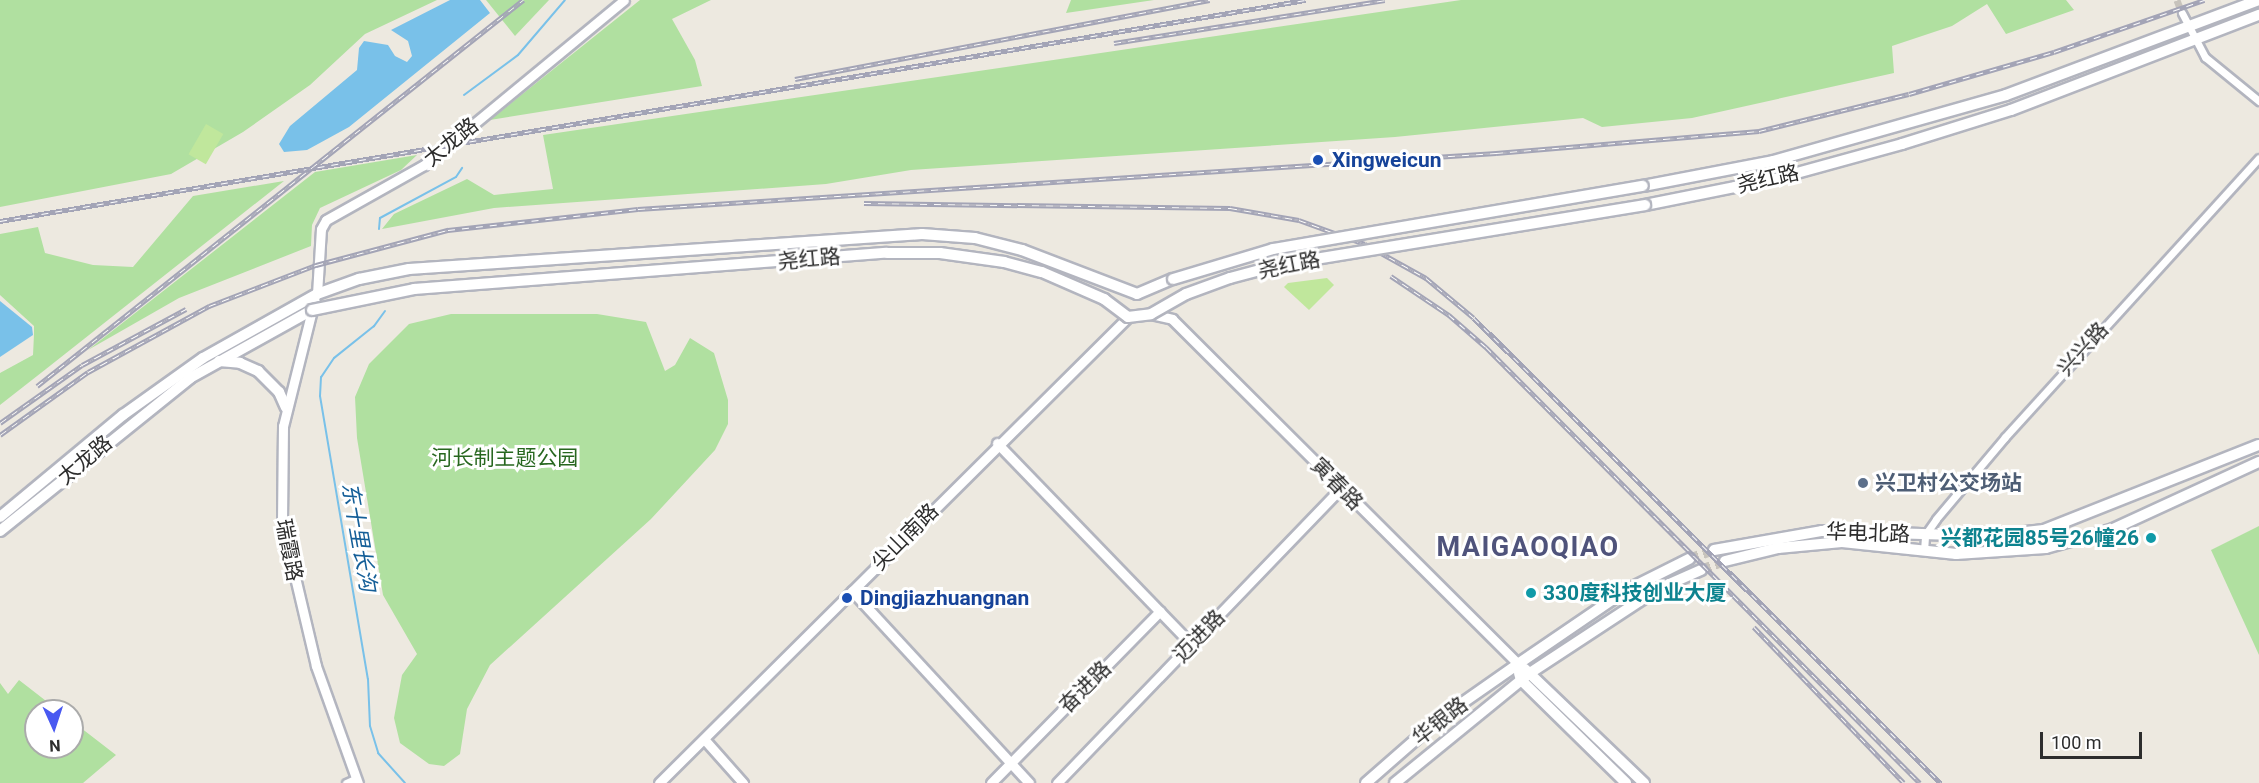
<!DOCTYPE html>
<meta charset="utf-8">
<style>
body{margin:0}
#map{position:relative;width:2259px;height:783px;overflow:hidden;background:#ede9e0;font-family:Roboto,"Noto Sans SC",sans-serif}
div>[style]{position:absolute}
.green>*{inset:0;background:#b0e0a0}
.pitch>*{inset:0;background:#c0e79c;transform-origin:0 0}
.water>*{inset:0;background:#79c1e9}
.stream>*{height:2px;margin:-1px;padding:0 1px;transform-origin:1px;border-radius:1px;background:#79c1e9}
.minor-tunnel>*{height:7px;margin-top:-3.5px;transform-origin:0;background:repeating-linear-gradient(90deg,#c7c3bc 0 7px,transparent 0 10.5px)}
.secondary-tunnel>*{height:10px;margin-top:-5px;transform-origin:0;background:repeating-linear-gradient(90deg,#c7c3bc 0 10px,transparent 0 15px)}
.roads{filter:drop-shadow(2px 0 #b3b5bf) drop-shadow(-2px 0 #b3b5bf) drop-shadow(0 2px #b3b5bf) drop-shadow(0 -2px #b3b5bf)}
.minor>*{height:7px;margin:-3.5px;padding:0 3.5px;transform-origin:3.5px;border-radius:3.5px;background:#fff}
.tertiary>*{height:9px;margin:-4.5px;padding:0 4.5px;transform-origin:4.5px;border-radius:4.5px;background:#fff}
.secondary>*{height:10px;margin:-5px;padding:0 5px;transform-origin:5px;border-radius:5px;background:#fff}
.rail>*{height:4.5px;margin-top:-2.25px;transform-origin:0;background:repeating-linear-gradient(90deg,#fff 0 7px,#a3a4b6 0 14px);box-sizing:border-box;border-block:2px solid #a3a4b6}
.bridges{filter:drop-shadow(2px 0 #b3b5bf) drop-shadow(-2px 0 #b3b5bf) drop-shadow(0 2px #b3b5bf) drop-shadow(0 -2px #b3b5bf)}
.secondary-bridge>*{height:10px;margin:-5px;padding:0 5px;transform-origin:5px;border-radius:5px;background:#fff}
.dots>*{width:16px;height:16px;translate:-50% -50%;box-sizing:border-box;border:3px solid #fff;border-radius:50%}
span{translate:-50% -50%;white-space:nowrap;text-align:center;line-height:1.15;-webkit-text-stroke:6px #fff;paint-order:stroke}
.street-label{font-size:21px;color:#2d2d2d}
.transit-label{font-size:21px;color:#164399;font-weight:700}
.left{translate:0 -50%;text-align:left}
.park-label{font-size:21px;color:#27671f}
.service-label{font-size:21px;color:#4e5e75;font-weight:700}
.culture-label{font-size:21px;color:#0d838f;font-weight:700}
.right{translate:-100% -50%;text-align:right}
.water-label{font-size:22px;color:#155f98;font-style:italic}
.district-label{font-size:27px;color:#4f537b;font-weight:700;letter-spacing:1.5px}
.north{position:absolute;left:24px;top:699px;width:60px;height:60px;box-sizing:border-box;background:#fff;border:2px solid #ababab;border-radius:50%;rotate:177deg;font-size:16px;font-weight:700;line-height:24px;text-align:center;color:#2d2d2d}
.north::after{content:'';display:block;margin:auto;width:21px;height:27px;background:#4959f1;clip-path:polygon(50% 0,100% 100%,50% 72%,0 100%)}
.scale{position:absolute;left:2040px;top:732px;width:102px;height:27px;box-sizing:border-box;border:3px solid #2d2d2d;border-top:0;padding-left:8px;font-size:18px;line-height:21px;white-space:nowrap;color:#2d2d2d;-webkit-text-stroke:4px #fff;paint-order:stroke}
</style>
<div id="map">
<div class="green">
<i style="clip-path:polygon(0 0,437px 0,365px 34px,310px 85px,243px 132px,171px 174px,0 207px)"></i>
<i style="clip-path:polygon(486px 0,549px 0,515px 36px)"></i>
<i style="clip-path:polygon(640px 0,711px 0,672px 19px,695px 60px,702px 86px,490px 120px)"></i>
<i style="clip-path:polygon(1071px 0,1154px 0,1066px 13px)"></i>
<i style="clip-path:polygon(1461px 0,2066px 0,2074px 10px,2006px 34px,1987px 4px,1952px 26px,1892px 46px,1894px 73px,1692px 118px,1602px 127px,1583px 118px,1395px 137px,911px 170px,826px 184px,494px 208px,382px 229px,394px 214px,467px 179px,494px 195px,553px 189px,543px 135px)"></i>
<i style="clip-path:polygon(417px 155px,401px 170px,320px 208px,312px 225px,311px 246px,179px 298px,88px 350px,315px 172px)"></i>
<i style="clip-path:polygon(284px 181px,46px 369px,0 405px,0 373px,33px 355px,34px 334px,34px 326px,0 295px,0 234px,38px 227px,45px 253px,93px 265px,133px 267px,193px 196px)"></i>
<i style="clip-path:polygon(451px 314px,597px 314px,646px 322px,665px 371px,675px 365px,690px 338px,714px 353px,728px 400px,728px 424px,715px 450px,651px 519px,490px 665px,467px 709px,460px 754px,444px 766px,429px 764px,400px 743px,394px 718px,402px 675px,417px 654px,383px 595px,357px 438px,355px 397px,369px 364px,409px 324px)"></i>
<i style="clip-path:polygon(2259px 526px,2259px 655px,2211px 550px)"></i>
<i style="clip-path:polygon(19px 680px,59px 711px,36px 711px,36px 747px,72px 747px,72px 721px,116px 755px,83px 783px,0 783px,0 683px,8px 694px)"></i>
</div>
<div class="pitch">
<i style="left:206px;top:124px;width:20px;height:35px;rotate:30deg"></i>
<i style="clip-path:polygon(1327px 278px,1334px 285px,1309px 310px,1284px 287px,1288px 283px)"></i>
</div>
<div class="water">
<i style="clip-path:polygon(450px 0,480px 0,490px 13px,349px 127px,307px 150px,284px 152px,279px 144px,290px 126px,357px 70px,359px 48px,364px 41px,388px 45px,395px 56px,407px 62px,412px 56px,408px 41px,391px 30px)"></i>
<i style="clip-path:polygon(0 301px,32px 327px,33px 335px,0 357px)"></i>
</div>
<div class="stream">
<i style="left:464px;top:95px;width:67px;rotate:-36.5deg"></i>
<i style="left:518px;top:55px;width:72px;rotate:-49.5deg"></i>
<i style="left:379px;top:229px;width:11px;rotate:-85deg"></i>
<i style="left:380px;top:218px;width:86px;rotate:-28.3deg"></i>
<i style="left:456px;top:177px;width:11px;rotate:-56deg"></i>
<i style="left:385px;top:311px;width:19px;rotate:126deg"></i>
<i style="left:374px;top:326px;width:51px;rotate:141.3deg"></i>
<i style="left:334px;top:358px;width:23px;rotate:124deg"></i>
<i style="left:321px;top:377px;width:19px;rotate:93deg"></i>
<i style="left:320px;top:396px;width:287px;rotate:80.4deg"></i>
<i style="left:368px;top:679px;width:47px;rotate:87.6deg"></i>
<i style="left:370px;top:726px;width:28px;rotate:73deg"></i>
<i style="left:378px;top:753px;width:40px;rotate:48deg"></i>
</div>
<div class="minor-tunnel">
<i style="left:2177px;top:0;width:14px;rotate:69deg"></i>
</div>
<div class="secondary-tunnel">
<i style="left:1689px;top:559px;width:27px;rotate:-20deg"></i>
<i style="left:1701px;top:570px;width:26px;rotate:-21deg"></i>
</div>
<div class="roads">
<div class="minor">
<i style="left:2182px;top:13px;width:50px;rotate:62.4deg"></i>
<i style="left:2205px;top:57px;width:70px;rotate:39.2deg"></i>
<i style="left:1924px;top:551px;width:16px;rotate:-86deg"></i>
<i style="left:1925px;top:535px;width:19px;rotate:-55deg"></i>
<i style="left:1936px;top:519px;width:107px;rotate:-49.9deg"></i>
<i style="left:2005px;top:437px;width:377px;rotate:-47.7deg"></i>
<i style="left:346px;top:783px;width:10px;rotate:-24deg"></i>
</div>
<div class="tertiary">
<i style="left:317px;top:294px;width:65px;rotate:-86.5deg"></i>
<i style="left:321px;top:229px;width:10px;rotate:-61deg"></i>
<i style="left:326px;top:220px;width:112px;rotate:-29.3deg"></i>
<i style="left:424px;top:165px;width:259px;rotate:-39.5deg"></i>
<i style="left:312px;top:310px;width:120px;rotate:104deg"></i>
<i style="left:283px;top:426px;width:96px;rotate:90.6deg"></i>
<i style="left:282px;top:522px;width:148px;rotate:76.7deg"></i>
<i style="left:316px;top:666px;width:124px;rotate:70.3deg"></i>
<i style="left:1151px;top:314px;width:22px;rotate:13deg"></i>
<i style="left:1172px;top:319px;width:489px;rotate:44.9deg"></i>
<i style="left:997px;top:443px;width:279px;rotate:46deg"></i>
<i style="left:852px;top:591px;width:261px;rotate:47.3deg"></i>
<i style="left:704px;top:739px;width:59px;rotate:48.4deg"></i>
<i style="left:659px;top:783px;width:661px;rotate:-44.82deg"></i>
<i style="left:991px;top:783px;width:241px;rotate:-45.5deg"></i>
<i style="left:1057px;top:783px;width:409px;rotate:-46.1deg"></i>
</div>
<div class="secondary">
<i style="left:1643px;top:186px;width:132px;rotate:-10.9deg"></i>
<i style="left:1773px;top:161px;width:242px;rotate:-15.8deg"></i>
<i style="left:2006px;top:95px;width:270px;rotate:-20.6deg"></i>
<i style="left:1645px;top:205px;width:133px;rotate:-11.3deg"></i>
<i style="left:1775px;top:179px;width:132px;rotate:-15.4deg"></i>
<i style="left:1902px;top:144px;width:114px;rotate:-17.3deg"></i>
<i style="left:2011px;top:110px;width:266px;rotate:-21deg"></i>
<i style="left:219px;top:361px;width:21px;rotate:5deg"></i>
<i style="left:240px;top:363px;width:20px;rotate:24deg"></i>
<i style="left:258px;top:371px;width:30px;rotate:45deg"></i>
<i style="left:279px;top:392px;width:17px;rotate:66deg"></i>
<i style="left:0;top:517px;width:160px;rotate:-39.7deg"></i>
<i style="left:123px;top:415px;width:98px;rotate:-35.5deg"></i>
<i style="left:203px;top:358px;width:131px;rotate:-29.3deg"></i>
<i style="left:317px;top:294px;width:45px;rotate:-19.7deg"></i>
<i style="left:359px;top:279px;width:51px;rotate:-11.3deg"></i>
<i style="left:409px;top:269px;width:514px;rotate:-3.9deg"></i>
<i style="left:922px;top:234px;width:53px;rotate:4.3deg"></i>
<i style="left:975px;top:238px;width:49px;rotate:14.3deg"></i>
<i style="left:1022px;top:250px;width:123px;rotate:20.9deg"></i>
<i style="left:1137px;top:294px;width:39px;rotate:-23deg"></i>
<i style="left:0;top:531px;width:244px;rotate:-38.8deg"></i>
<i style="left:190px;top:378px;width:140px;rotate:-29.1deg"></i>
<i style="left:312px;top:310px;width:9px;rotate:-72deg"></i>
<i style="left:1714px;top:550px;width:110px;rotate:-10deg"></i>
<i style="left:1822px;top:531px;width:167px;rotate:1.7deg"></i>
<i style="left:1989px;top:536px;width:55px;rotate:-6.2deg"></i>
<i style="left:2044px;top:530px;width:231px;rotate:-21.6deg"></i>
<i style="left:1725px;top:561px;width:55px;rotate:-13.8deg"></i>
<i style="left:1778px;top:548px;width:64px;rotate:-5.4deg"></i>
<i style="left:1842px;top:542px;width:115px;rotate:6deg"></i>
<i style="left:1956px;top:554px;width:90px;rotate:-3.8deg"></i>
<i style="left:2046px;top:548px;width:70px;rotate:-15.8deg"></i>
<i style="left:2113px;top:529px;width:161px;rotate:-24.7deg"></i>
<i style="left:1525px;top:669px;width:165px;rotate:43.8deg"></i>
<i style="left:1519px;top:673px;width:7px;rotate:74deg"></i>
<i style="left:1521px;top:680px;width:147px;rotate:44.4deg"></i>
<i style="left:1366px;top:783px;width:96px;rotate:-41.2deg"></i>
<i style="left:1438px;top:720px;width:98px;rotate:-35deg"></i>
<i style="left:1518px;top:664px;width:130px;rotate:-34.3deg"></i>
<i style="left:1625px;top:591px;width:72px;rotate:-26.6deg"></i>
<i style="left:1395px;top:783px;width:174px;rotate:-39.2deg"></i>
<i style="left:1530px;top:673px;width:153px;rotate:-33.3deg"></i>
<i style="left:1658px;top:589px;width:47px;rotate:-23.8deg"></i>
</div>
</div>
<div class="rail">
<i style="left:1114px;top:43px;width:274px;rotate:-9deg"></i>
<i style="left:795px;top:79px;width:422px;rotate:-10.8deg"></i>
<i style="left:864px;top:203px;width:366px;rotate:0.8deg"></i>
<i style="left:1230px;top:208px;width:70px;rotate:9.9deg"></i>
<i style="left:1299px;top:220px;width:70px;rotate:20deg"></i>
<i style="left:1365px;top:244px;width:70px;rotate:29.1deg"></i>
<i style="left:1426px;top:278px;width:62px;rotate:39.8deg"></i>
<i style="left:1474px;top:318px;width:659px;rotate:44.88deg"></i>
<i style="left:0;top:221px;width:1324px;rotate:-9.61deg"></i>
<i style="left:1391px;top:276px;width:70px;rotate:33.9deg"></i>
<i style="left:1449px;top:315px;width:49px;rotate:40.9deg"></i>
<i style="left:1486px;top:347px;width:615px;rotate:45.13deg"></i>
<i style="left:37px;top:386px;width:621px;rotate:-38.46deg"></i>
<i style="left:0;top:423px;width:100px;rotate:-35.3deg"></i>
<i style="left:82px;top:365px;width:118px;rotate:-28.3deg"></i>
<i style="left:0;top:435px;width:108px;rotate:-35.6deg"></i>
<i style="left:88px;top:372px;width:138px;rotate:-28.6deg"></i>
<i style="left:209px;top:306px;width:115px;rotate:-21deg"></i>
<i style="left:316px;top:265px;width:137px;rotate:-14.9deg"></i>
<i style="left:448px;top:230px;width:191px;rotate:-6.3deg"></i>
<i style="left:638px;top:209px;width:860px;rotate:-3.73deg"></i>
<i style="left:1496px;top:153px;width:264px;rotate:-4.8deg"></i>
<i style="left:1759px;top:131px;width:154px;rotate:-13.9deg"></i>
<i style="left:1909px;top:94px;width:151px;rotate:-16.2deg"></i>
<i style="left:2054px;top:52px;width:159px;rotate:-19.1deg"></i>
<i style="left:1754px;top:627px;width:216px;rotate:46.1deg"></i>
</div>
<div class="bridges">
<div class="secondary-bridge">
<i style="left:1173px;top:279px;width:104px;rotate:-16.7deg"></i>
<i style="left:1273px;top:249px;width:375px;rotate:-9.7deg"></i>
<i style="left:312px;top:310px;width:104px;rotate:-11.6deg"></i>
<i style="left:414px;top:289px;width:474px;rotate:-4.4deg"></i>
<i style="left:887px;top:253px;width:53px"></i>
<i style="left:940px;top:253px;width:65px;rotate:8deg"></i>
<i style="left:1004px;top:262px;width:39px;rotate:15deg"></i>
<i style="left:1042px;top:272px;width:68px;rotate:23.5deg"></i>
<i style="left:1104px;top:299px;width:30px;rotate:37deg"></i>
<i style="left:1128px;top:317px;width:23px;rotate:-7deg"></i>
<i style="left:1151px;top:314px;width:40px;rotate:-29.7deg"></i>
<i style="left:1186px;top:294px;width:47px;rotate:-20deg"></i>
<i style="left:1230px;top:278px;width:51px;rotate:-14.9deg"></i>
<i style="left:1279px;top:265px;width:371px;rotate:-9.3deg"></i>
</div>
</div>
<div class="dots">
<i style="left:1318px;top:160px;background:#1a4fb4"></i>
<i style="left:1863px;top:483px;background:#5c6f8a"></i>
<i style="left:2151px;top:538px;background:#0f9aa8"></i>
<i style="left:1531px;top:593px;background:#0f9aa8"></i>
<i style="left:847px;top:598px;background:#1a4fb4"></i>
</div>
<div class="street-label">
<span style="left:451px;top:142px;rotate:-39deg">太龙路</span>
<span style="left:1768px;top:179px;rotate:-13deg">尧红路</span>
<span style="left:809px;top:259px;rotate:-5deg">尧红路</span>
<span style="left:1289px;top:265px;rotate:-11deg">尧红路</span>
<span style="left:2083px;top:349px;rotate:-48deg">兴兴路</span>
<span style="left:85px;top:460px;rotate:-40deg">太龙路</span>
<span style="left:1337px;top:484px;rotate:45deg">寅春路</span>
<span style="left:1868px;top:533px;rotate:2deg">华电北路</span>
<span style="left:905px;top:537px;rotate:-45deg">尖山南路</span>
<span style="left:289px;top:550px;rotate:79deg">瑞霞路</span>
<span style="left:1199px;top:636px;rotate:-46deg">迈进路</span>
<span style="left:1085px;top:687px;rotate:-45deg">奋进路</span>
<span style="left:1440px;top:721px;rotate:-38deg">华银路</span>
</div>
<div class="transit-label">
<span class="left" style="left:1332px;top:160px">Xingweicun</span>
<span class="left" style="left:860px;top:598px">Dingjiazhuangnan</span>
</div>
<div class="park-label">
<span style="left:505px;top:458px">河长制主题公园</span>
</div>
<div class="service-label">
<span class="left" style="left:1875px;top:483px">兴卫村公交场站</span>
</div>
<div class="culture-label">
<span class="right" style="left:2139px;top:538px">兴都花园85号26幢26</span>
<span class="left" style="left:1543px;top:593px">330度科技创业大厦</span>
</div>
<div class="water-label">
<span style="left:359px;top:537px;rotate:80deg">东十里长沟</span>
</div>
<div class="district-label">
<span style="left:1528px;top:548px">MAIGAOQIAO</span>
</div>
<div class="north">N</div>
<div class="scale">100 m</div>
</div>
